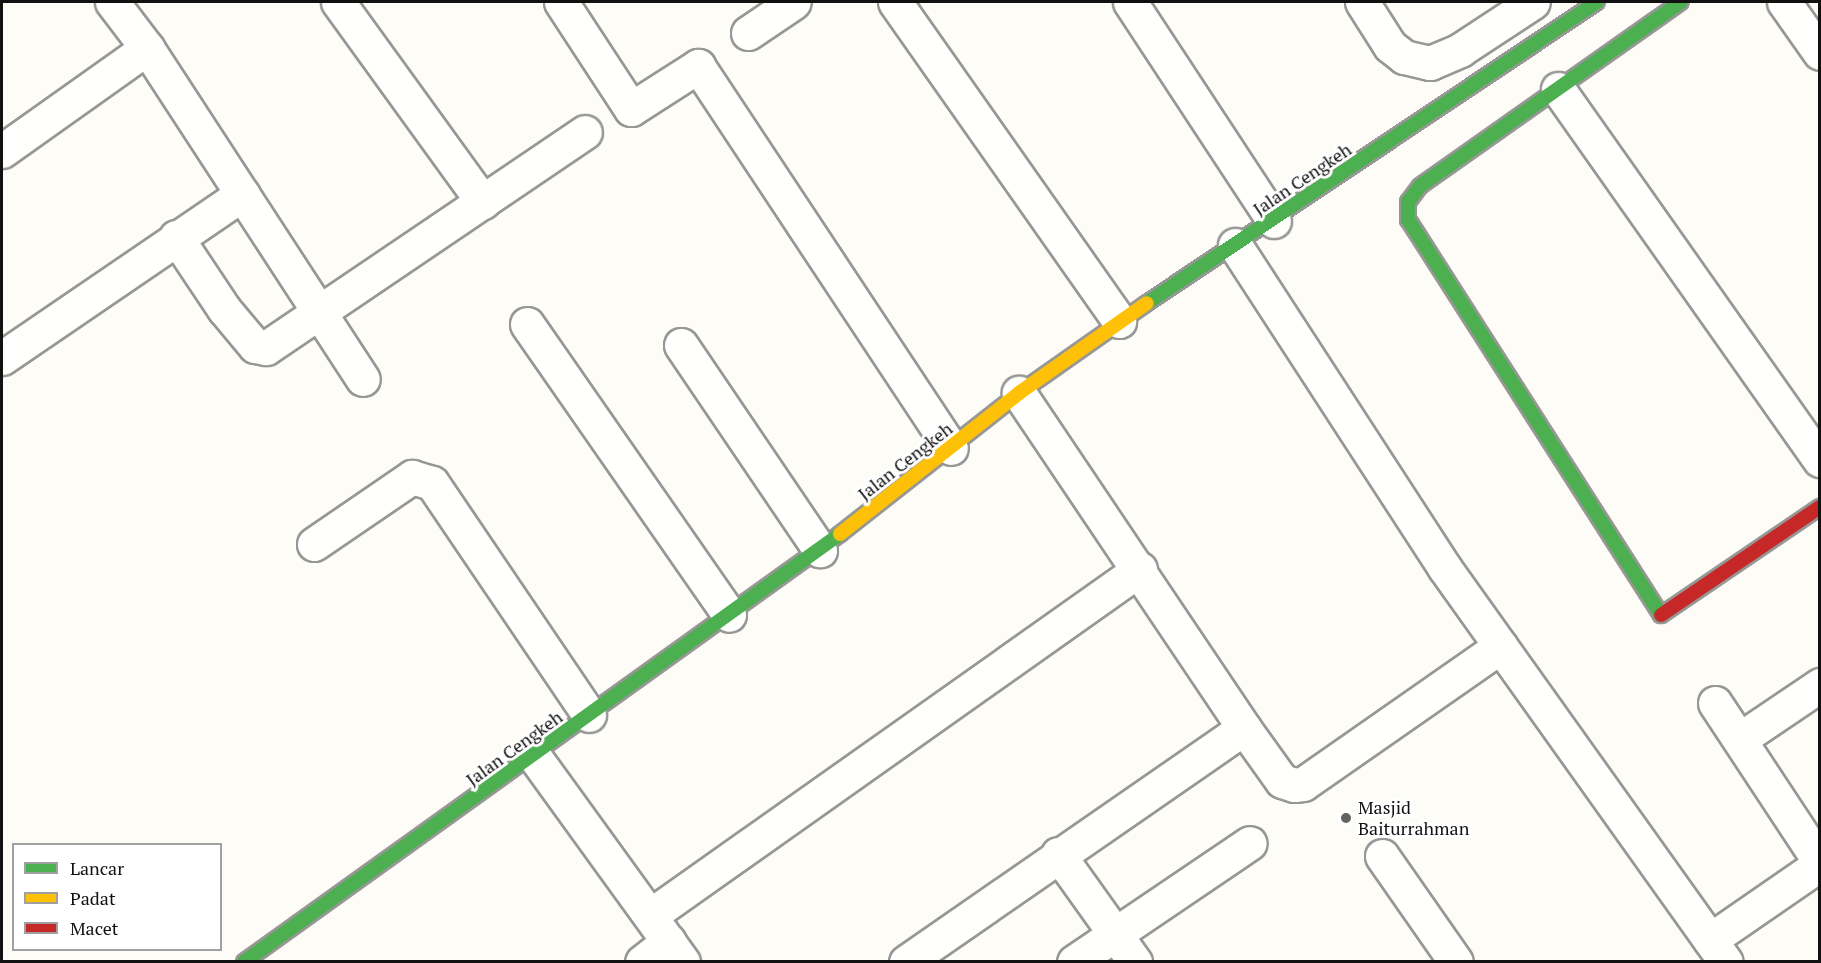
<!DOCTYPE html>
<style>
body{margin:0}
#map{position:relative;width:1821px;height:963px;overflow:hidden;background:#fdfcf7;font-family:"PT Serif",serif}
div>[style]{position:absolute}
.roads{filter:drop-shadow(2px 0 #979795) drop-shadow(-2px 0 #979795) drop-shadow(0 2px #979795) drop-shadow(0 -2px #979795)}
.street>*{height:33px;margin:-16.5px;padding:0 16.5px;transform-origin:16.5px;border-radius:16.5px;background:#fffffe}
.fast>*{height:14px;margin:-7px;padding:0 7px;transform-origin:7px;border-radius:7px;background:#4caf50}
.slow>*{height:14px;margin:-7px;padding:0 7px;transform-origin:7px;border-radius:7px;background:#ffc107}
.jam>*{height:14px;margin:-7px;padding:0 7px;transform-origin:7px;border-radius:7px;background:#c62828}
.dots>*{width:16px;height:16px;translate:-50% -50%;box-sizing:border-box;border:3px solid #fff;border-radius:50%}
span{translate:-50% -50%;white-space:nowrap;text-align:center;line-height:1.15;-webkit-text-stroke:6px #fff;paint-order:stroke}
.street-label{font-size:18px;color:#111}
.poi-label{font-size:18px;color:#111}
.left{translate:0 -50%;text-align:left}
.frame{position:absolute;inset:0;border:3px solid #111;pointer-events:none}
.legend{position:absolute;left:12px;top:843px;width:210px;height:108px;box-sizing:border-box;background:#fff;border:2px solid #a0a0a0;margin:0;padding:8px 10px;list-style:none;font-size:18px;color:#111}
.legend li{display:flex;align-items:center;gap:12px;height:30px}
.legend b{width:30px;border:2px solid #a0a0a0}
</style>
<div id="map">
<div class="roads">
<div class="street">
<i style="left:112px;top:2px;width:58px;rotate:52.7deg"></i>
<i style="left:147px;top:48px;width:395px;rotate:56.9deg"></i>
<i style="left:338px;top:2px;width:247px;rotate:54.1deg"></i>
<i style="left:561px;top:2px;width:128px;rotate:56.8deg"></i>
<i style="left:631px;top:109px;width:80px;rotate:-32.7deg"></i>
<i style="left:698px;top:66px;width:458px;rotate:56.5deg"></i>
<i style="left:895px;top:2px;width:390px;rotate:54.9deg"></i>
<i style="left:1130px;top:2px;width:262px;rotate:56.7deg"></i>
<i style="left:1362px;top:2px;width:52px;rotate:57.5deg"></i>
<i style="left:1390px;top:46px;width:18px;rotate:38deg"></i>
<i style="left:1404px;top:57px;width:27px;rotate:13deg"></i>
<i style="left:1430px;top:63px;width:33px;rotate:-23deg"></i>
<i style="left:1460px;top:50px;width:87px;rotate:-33.3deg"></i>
<i style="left:1784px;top:2px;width:62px;rotate:54.8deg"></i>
<i style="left:748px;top:33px;width:55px;rotate:-34deg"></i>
<i style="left:1558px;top:89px;width:454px;rotate:54.8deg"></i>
<i style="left:2px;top:151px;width:178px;rotate:-35.4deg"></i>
<i style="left:176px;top:237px;width:87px;rotate:56.3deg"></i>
<i style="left:224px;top:309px;width:48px;rotate:50deg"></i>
<i style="left:255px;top:346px;width:11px;rotate:10deg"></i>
<i style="left:266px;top:348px;width:385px;rotate:-34.1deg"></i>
<i style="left:1235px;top:245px;width:384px;rotate:57deg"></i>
<i style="left:1444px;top:567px;width:485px;rotate:54.5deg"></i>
<i style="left:527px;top:324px;width:354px;rotate:55.2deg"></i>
<i style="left:681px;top:345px;width:248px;rotate:55.9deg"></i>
<i style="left:2px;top:358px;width:291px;rotate:-34.3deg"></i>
<i style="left:314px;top:544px;width:119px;rotate:-34.4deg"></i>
<i style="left:412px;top:477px;width:21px;rotate:17deg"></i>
<i style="left:432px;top:483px;width:280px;rotate:55.9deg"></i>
<i style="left:1715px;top:703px;width:191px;rotate:56.6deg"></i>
<i style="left:1244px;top:728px;width:65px;rotate:54.4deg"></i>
<i style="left:1282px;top:781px;width:13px;rotate:18deg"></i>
<i style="left:1294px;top:785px;width:9px;rotate:-6deg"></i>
<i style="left:1303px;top:784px;width:241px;rotate:-34.9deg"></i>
<i style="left:1740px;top:739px;width:97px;rotate:-34deg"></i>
<i style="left:534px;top:756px;width:254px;rotate:54.1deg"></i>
<i style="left:1058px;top:854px;width:133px;rotate:54.5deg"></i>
<i style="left:1382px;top:856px;width:129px;rotate:55.1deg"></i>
<i style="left:651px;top:915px;width:599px;rotate:-35.28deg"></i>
<i style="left:1710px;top:940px;width:134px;rotate:-34.6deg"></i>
<i style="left:642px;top:962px;width:34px;rotate:-38deg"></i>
<i style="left:906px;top:962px;width:411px;rotate:-34.7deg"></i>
<i style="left:1244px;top:728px;width:404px;rotate:-123.9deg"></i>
<i style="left:1074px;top:962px;width:212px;rotate:-34.1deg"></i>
</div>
<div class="fast">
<i style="left:1147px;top:303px;width:541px;rotate:-33.78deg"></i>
<i style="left:1661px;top:615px;width:469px;rotate:-122.6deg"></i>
<i style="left:1408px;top:220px;width:18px;rotate:-90deg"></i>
<i style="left:1408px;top:202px;width:20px;rotate:-53deg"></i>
<i style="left:1420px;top:186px;width:319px;rotate:-35.2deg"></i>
<i style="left:244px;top:962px;width:734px;rotate:-35.68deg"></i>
</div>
<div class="slow">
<i style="left:840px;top:534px;width:228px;rotate:-38.2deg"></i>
<i style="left:1019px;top:393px;width:156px;rotate:-35.1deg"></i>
</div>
<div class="jam">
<i style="left:1661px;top:615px;width:192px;rotate:-34.2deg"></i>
</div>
</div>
<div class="dots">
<i style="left:1346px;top:818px;background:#646362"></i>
</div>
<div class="street-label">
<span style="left:1302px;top:179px;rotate:-34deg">Jalan Cengkeh</span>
<span style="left:905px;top:461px;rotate:-38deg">Jalan Cengkeh</span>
<span style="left:514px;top:748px;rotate:-36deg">Jalan Cengkeh</span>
</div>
<div class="poi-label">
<span class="left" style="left:1358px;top:818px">Masjid<br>Baiturrahman</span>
</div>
<div class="frame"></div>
<ul class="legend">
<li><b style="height:8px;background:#4caf50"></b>Lancar</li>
<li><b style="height:8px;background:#ffc107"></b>Padat</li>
<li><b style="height:8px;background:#c62828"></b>Macet</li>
</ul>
</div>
